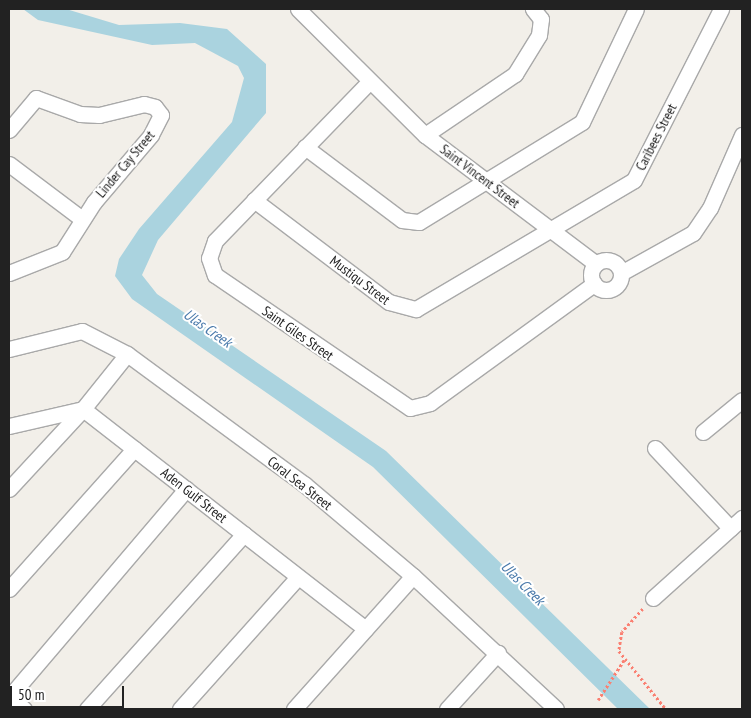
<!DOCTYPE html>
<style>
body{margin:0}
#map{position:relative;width:751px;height:718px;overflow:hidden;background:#f2efe9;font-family:"PT Sans Narrow",sans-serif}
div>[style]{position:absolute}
.water>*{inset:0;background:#aad3df}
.path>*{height:2.5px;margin-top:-1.25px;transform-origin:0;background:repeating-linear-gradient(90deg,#fa8072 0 2.5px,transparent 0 5px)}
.roads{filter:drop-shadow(1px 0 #a9a9a9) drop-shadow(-1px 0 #a9a9a9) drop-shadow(0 1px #a9a9a9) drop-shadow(0 -1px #a9a9a9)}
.minor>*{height:15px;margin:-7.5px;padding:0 7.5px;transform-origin:7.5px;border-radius:7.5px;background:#fff}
.minor>.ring{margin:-7.5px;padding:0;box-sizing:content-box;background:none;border:15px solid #fff;border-radius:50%}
span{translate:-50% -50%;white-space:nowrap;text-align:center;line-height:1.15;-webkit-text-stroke:4px #fff;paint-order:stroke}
.street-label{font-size:14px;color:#222}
.water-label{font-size:15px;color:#4a7aab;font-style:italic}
.frame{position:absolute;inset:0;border:10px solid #222;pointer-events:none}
.scale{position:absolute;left:10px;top:686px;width:114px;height:22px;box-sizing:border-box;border:2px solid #222;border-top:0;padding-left:6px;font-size:15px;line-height:18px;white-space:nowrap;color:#222;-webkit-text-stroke:4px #fff;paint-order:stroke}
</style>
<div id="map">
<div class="water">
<i style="clip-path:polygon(23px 9px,66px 9px,119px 25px,180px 23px,227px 29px,266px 64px,266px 113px,158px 240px,142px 275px,157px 294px,386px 451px,650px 709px,618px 709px,373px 467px,132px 299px,115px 276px,119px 259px,139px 229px,232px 122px,244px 78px,238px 66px,195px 43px,152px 45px,38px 20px)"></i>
</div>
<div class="path">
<i style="left:643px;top:609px;width:31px;rotate:132deg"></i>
<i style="left:622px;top:632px;width:19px;rotate:99deg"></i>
<i style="left:619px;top:651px;width:75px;rotate:51deg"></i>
<i style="left:598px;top:700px;width:48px;rotate:-57deg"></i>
</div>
<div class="roads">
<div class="minor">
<i style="left:298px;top:9px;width:179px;rotate:44.8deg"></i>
<i style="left:425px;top:135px;width:214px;rotate:37deg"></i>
<i style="left:368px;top:83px;width:220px;rotate:134.1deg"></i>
<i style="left:215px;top:241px;width:18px;rotate:109deg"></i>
<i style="left:209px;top:258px;width:18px;rotate:71deg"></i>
<i style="left:215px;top:275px;width:236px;rotate:34.3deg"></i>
<i style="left:410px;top:408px;width:21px;rotate:-14deg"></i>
<i style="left:430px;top:403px;width:203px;rotate:-36deg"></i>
<i style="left:9px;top:130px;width:42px;rotate:-49.8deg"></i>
<i style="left:36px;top:98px;width:47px;rotate:20deg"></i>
<i style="left:80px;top:114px;width:19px;rotate:3deg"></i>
<i style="left:99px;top:115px;width:46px;rotate:-13.7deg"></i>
<i style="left:144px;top:104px;width:11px;rotate:15deg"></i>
<i style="left:155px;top:107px;width:10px;rotate:53deg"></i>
<i style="left:161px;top:115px;width:22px;rotate:117deg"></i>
<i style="left:151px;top:135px;width:88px;rotate:130.4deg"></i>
<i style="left:94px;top:202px;width:59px;rotate:122.6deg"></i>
<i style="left:62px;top:252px;width:57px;rotate:158.4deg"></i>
<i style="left:425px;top:135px;width:109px;rotate:-34.1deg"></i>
<i style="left:515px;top:74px;width:46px;rotate:-58.4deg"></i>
<i style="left:539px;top:35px;width:16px;rotate:-83deg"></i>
<i style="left:541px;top:19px;width:13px;rotate:-129deg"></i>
<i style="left:305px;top:147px;width:121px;rotate:37deg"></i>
<i style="left:402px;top:220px;width:17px;rotate:7deg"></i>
<i style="left:419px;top:222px;width:191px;rotate:-31.5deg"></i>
<i style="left:582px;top:122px;width:125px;rotate:-64.5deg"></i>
<i style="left:9px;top:164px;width:91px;rotate:37deg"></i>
<i style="left:254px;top:200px;width:169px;rotate:37.1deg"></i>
<i style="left:389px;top:302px;width:28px;rotate:15deg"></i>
<i style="left:416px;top:309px;width:253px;rotate:-30.6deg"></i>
<i style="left:634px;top:180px;width:192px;rotate:-63deg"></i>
<i class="ring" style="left:591px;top:260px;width:15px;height:15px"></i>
<i style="left:621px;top:273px;width:82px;rotate:-29.1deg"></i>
<i style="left:693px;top:233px;width:30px;rotate:-56deg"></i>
<i style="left:710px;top:208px;width:80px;rotate:-66.3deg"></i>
<i style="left:9px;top:349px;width:75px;rotate:-13.9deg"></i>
<i style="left:82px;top:331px;width:51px;rotate:27.1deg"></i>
<i style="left:127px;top:354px;width:220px;rotate:36.3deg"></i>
<i style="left:304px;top:484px;width:143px;rotate:40.2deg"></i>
<i style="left:413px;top:576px;width:195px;rotate:42.9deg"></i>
<i style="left:9px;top:426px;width:76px;rotate:-12.9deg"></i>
<i style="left:83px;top:409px;width:358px;rotate:37.9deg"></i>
<i style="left:703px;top:432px;width:50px;rotate:-39.4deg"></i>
<i style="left:655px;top:448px;width:110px;rotate:46.8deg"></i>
<i style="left:9px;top:489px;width:109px;rotate:-47.2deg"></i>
<i style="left:83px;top:409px;width:70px;rotate:-51.3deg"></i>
<i style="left:9px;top:589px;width:188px;rotate:-48.2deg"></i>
<i style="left:653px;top:598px;width:120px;rotate:-42deg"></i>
<i style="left:9px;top:696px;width:20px;rotate:41deg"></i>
<i style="left:10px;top:696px;width:272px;rotate:-49.6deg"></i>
<i style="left:87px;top:709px;width:235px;rotate:-48.1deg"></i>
<i style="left:180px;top:709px;width:177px;rotate:-48.2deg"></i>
<i style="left:294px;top:709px;width:178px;rotate:-48.2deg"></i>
<i style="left:447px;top:709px;width:76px;rotate:-47.7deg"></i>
</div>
</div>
<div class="street-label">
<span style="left:656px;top:137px;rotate:-63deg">Caribees Street</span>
<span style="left:125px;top:164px;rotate:-50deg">Linder Cay Street</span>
<span style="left:480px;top:176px;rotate:37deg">Saint Vincent Street</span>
<span style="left:360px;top:280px;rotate:37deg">Mustiqu Street</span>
<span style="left:298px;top:333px;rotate:35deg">Saint Giles Street</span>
<span style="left:300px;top:483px;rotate:38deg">Coral Sea Street</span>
<span style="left:194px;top:495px;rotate:38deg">Aden Gulf Street</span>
</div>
<div class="water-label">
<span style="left:208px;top:328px;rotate:35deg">Ulas Creek</span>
<span style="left:523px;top:583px;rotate:45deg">Ulas Creek</span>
</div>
<div class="frame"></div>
<div class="scale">50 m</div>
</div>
